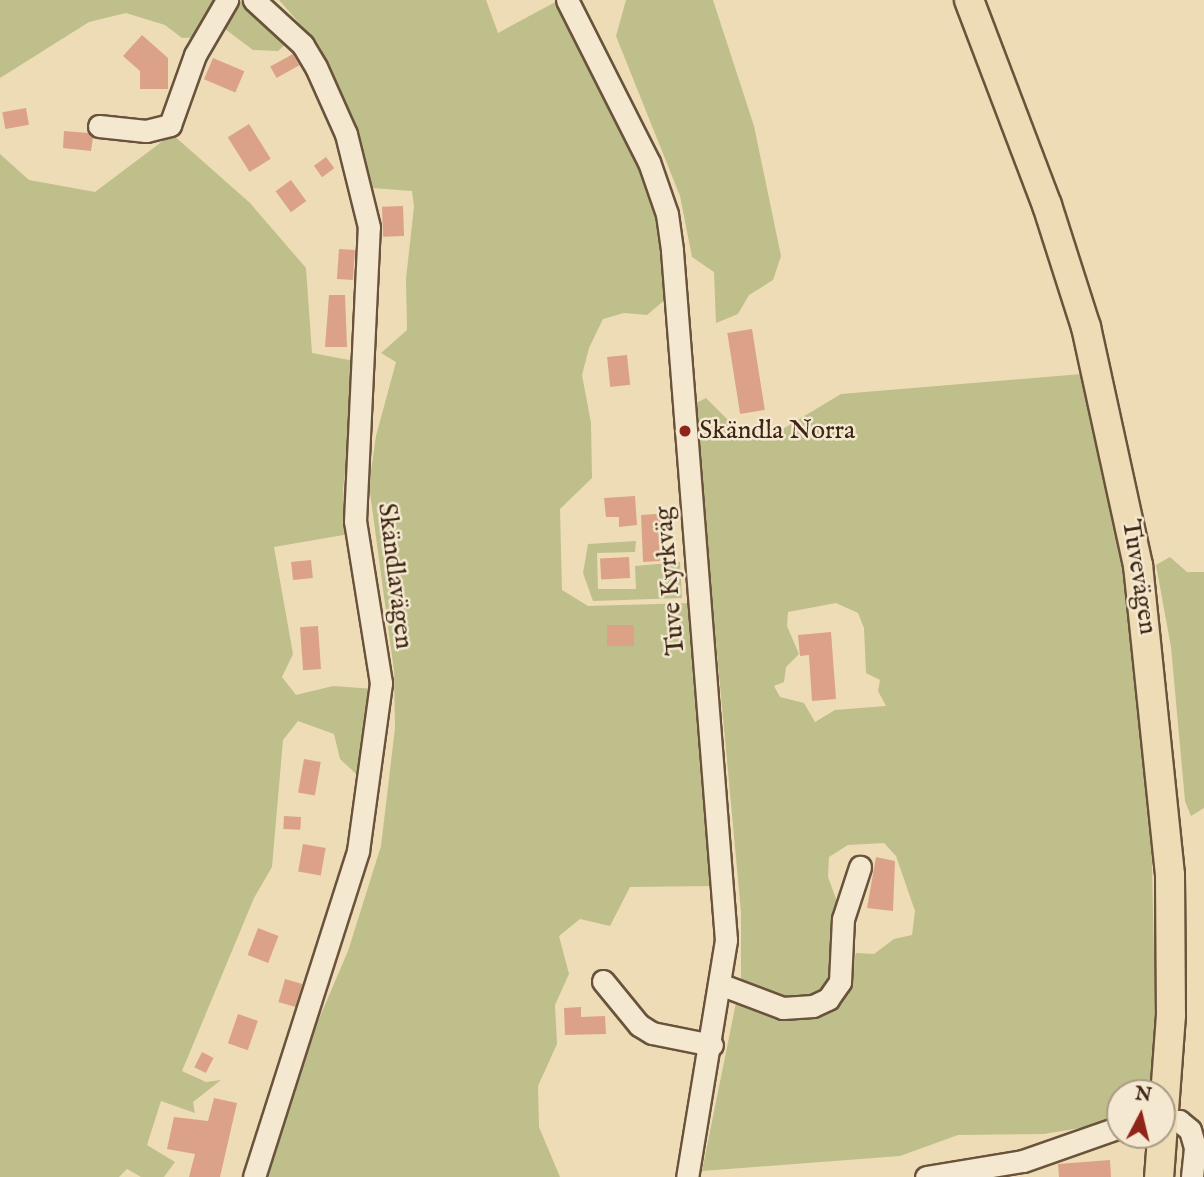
<!DOCTYPE html>
<meta charset="utf-8">
<style>
body{margin:0}
#map{position:relative;width:1204px;height:1177px;overflow:hidden;background:#eedcb6;font-family:"IM FELL English",serif}
div>[style]{position:absolute}
.green>*{inset:0;background:#bebf8b}
.building>*{inset:0;background:#dba287;transform-origin:0 0}
.roads{filter:drop-shadow(2px 0 #6a533c) drop-shadow(-2px 0 #6a533c) drop-shadow(0 2px #6a533c) drop-shadow(0 -2px #6a533c)}
.minor>*{height:21px;margin:-10.5px;padding:0 10.5px;transform-origin:10.5px;border-radius:10.5px;background:#f4e8d0}
.major>*{height:28px;margin:-14px;padding:0 14px;transform-origin:14px;border-radius:14px;background:#eedcb6}
.dots>*{width:19px;height:19px;translate:-50% -50%;box-sizing:border-box;border:4px solid #f4e8d0;border-radius:50%}
span{translate:-50% -50%;white-space:nowrap;text-align:center;line-height:1.15;-webkit-text-stroke:5px #f4e8d0;paint-order:stroke}
.poi-label{font-size:26px;color:#3e2513}
.left{translate:0 -50%;text-align:left}
.street-label{font-size:26px;color:#3e2513}
.north{position:absolute;left:1106px;top:1079px;width:70px;height:70px;box-sizing:border-box;background:#f4e8d0;border:2px solid #ab9a84;border-radius:50%;rotate:7deg;font-size:19px;font-weight:700;line-height:28px;text-align:center;color:#3e2513}
.north::after{content:'';display:block;margin:auto;width:24px;height:32px;background:#8f2418;clip-path:polygon(50% 0,100% 100%,50% 72%,0 100%)}
</style>
<div id="map">
<div class="green">
<i style="clip-path:polygon(0 0,239px 0,289px 41px,278px 51px,253px 50px,213px 20px,201px 37px,182px 38px,165px 25px,126px 13px,89px 22px,0 78px)"></i>
<i style="clip-path:polygon(279px 0,486px 0,498px 33px,559px 0,599px 70px,655px 202px,667px 298px,647px 315px,624px 313px,603px 319px,589px 348px,582px 375px,591px 423px,592px 478px,560px 509px,562px 590px,588px 606px,692px 603px,711px 886px,630px 887px,610px 926px,580px 919px,559px 936px,569px 974px,555px 1005px,557px 1044px,538px 1086px,539px 1127px,560px 1177px,266px 1177px,301px 1061px,348px 951px,381px 846px,395px 728px,394px 671px,369px 485px,376px 436px,396px 362px,381px 353px,407px 330px,406px 279px,414px 207px,412px 191px,372px 188px,350px 112px,320px 47px)"></i>
<i style="clip-path:polygon(626px 0,713px 0,754px 126px,781px 256px,773px 280px,749px 295px,738px 314px,716px 323px,714px 272px,692px 257px,680px 196px,616px 36px)"></i>
<i style="clip-path:polygon(172px 134px,250px 203px,306px 268px,312px 353px,360px 362px,343px 489px,349px 534px,274px 547px,293px 654px,282px 677px,296px 695px,333px 686px,375px 689px,366px 783px,340px 759px,334px 734px,298px 721px,283px 740px,272px 867px,254px 898px,182px 1071px,206px 1082px,221px 1080px,193px 1102px,195px 1113px,161px 1101px,147px 1145px,175px 1162px,164px 1177px,141px 1177px,127px 1169px,119px 1177px,0 1177px,0 154px,29px 180px,95px 192px)"></i>
<i style="clip-path:polygon(evenodd,1082px 374px,1128px 567px,1149px 728px,1157px 1093px,1120px 1093px,1120px 1120px,1104px 1124px,1044px 1134px,958px 1135px,900px 1156px,702px 1171px,741px 978px,741px 912px,694px 404px,706px 398px,737px 429px,766px 439px,841px 394px,1082px 374px,836px 603px,858px 613px,864px 628px,866px 673px,880px 680px,878px 691px,886px 706px,835px 710px,815px 722px,804px 703px,780px 697px,774px 686px,784px 682px,786px 667px,799px 654px,787px 626px,788px 612px,836px 603px,1082px 374px,884px 843px,896px 856px,915px 911px,912px 935px,894px 939px,874px 954px,856px 953px,853px 966px,839px 967px,839px 907px,828px 877px,829px 857px,848px 845px,884px 843px)"></i>
<i style="clip-path:polygon(636px 541px,635px 552px,597px 553px,598px 589px,636px 589px,635px 566px,680px 562px,682px 598px,593px 601px,583px 573px,588px 544px)"></i>
<i style="clip-path:polygon(1170px 557px,1187px 572px,1204px 572px,1204px 808px,1191px 816px,1185px 801px,1171px 647px,1156px 565px)"></i>
</div>
<div class="building">
<i style="clip-path:polygon(142px 35px,168px 58px,168px 89px,140px 89px,140px 71px,123px 56px)"></i>
<i style="left:293px;top:54px;width:13px;height:26px;rotate:61deg"></i>
<i style="left:213px;top:58px;width:34px;height:23px;rotate:23deg"></i>
<i style="left:26px;top:108px;width:17px;height:24px;rotate:80deg"></i>
<i style="left:249px;top:124px;width:41px;height:25px;rotate:58deg"></i>
<i style="clip-path:polygon(64px 131px,88px 133px,93px 137px,91px 151px,63px 148px)"></i>
<i style="left:326px;top:157px;width:14px;height:15px;rotate:54deg"></i>
<i style="left:291px;top:180px;width:26px;height:19px;rotate:54deg"></i>
<i style="left:403px;top:206px;width:30px;height:21px;rotate:88deg"></i>
<i style="left:339px;top:249px;width:16px;height:30px;rotate:4deg"></i>
<i style="clip-path:polygon(329px 295px,345px 295px,347px 347px,325px 347px)"></i>
<i style="left:752px;top:329px;width:82px;height:25px;rotate:81deg"></i>
<i style="left:627px;top:355px;width:30px;height:20px;rotate:84deg"></i>
<i style="clip-path:polygon(635px 496px,637px 525px,619px 527px,619px 517px,606px 517px,604px 498px)"></i>
<i style="clip-path:polygon(670px 513px,672px 532px,659px 534px,660px 561px,643px 562px,641px 515px)"></i>
<i style="left:629px;top:557px;width:21px;height:29px;rotate:87deg"></i>
<i style="left:311px;top:560px;width:18px;height:20px;rotate:84deg"></i>
<i style="left:607px;top:625px;width:27px;height:21px"></i>
<i style="left:318px;top:626px;width:43px;height:18px;rotate:86deg"></i>
<i style="clip-path:polygon(831px 632px,836px 699px,812px 701px,809px 655px,800px 656px,798px 635px)"></i>
<i style="left:304px;top:759px;width:17px;height:34px;rotate:10deg"></i>
<i style="left:284px;top:816px;width:17px;height:13px;rotate:3deg"></i>
<i style="left:303px;top:844px;width:23px;height:28px;rotate:10deg"></i>
<i style="clip-path:polygon(876px 857px,895px 861px,893px 911px,867px 908px)"></i>
<i style="left:258px;top:928px;width:22px;height:29px;rotate:21deg"></i>
<i style="left:285px;top:979px;width:18px;height:24px;rotate:16deg"></i>
<i style="clip-path:polygon(581px 1007px,581px 1017px,605px 1016px,606px 1034px,565px 1035px,564px 1008px)"></i>
<i style="left:238px;top:1014px;width:21px;height:31px;rotate:19deg"></i>
<i style="left:202px;top:1052px;width:13px;height:17px;rotate:27deg"></i>
<i style="clip-path:polygon(214px 1098px,237px 1103px,220px 1177px,189px 1177px,195px 1154px,167px 1149px,174px 1117px,208px 1121px)"></i>
<i style="clip-path:polygon(1110px 1160px,1111px 1177px,1059px 1177px,1058px 1164px)"></i>
</div>
<div class="roads">
<div class="minor">
<i style="left:567px;top:0;width:182px;rotate:63.2deg"></i>
<i style="left:649px;top:162px;width:55px;rotate:70.9deg"></i>
<i style="left:667px;top:214px;width:37px;rotate:82deg"></i>
<i style="left:672px;top:251px;width:691px;rotate:85.52deg"></i>
<i style="left:726px;top:940px;width:240px;rotate:99.3deg"></i>
<i style="left:99px;top:126px;width:47px;rotate:6.1deg"></i>
<i style="left:146px;top:131px;width:25px;rotate:-14deg"></i>
<i style="left:170px;top:125px;width:74px;rotate:-70.3deg"></i>
<i style="left:195px;top:55px;width:64px;rotate:-59.8deg"></i>
<i style="left:603px;top:981px;width:57px;rotate:50.7deg"></i>
<i style="left:639px;top:1025px;width:15px;rotate:32deg"></i>
<i style="left:652px;top:1033px;width:61px;rotate:11.3deg"></i>
<i style="left:722px;top:985px;width:65px;rotate:20.7deg"></i>
<i style="left:783px;top:1008px;width:30px;rotate:-4deg"></i>
<i style="left:813px;top:1006px;width:17px;rotate:-25deg"></i>
<i style="left:828px;top:999px;width:21px;rotate:-55deg"></i>
<i style="left:840px;top:982px;width:63px;rotate:-87.3deg"></i>
<i style="left:843px;top:919px;width:55px;rotate:-71.9deg"></i>
<i style="left:1162px;top:1121px;width:17px"></i>
<i style="left:1179px;top:1121px;width:14px;rotate:39deg"></i>
<i style="left:1190px;top:1130px;width:19px;rotate:74deg"></i>
<i style="left:1195px;top:1148px;width:29px;rotate:96deg"></i>
<i style="left:254px;top:1177px;width:342px;rotate:-72.3deg"></i>
<i style="left:358px;top:851px;width:170px;rotate:-82.2deg"></i>
<i style="left:381px;top:683px;width:164px;rotate:-99.1deg"></i>
<i style="left:355px;top:521px;width:294px;rotate:-87.3deg"></i>
<i style="left:369px;top:227px;width:96px;rotate:-103.9deg"></i>
<i style="left:346px;top:134px;width:73px;rotate:-114.1deg"></i>
<i style="left:316px;top:67px;width:26px;rotate:-121deg"></i>
<i style="left:303px;top:45px;width:67px;rotate:-137.4deg"></i>
<i style="left:926px;top:1177px;width:98px;rotate:-9.4deg"></i>
<i style="left:1023px;top:1161px;width:103px;rotate:-19.3deg"></i>
</div>
<div class="major">
<i style="left:969px;top:0;width:219px;rotate:69.2deg"></i>
<i style="left:1047px;top:205px;width:128px;rotate:72.3deg"></i>
<i style="left:1086px;top:327px;width:244px;rotate:77.7deg"></i>
<i style="left:1138px;top:565px;width:312px;rotate:84.1deg"></i>
<i style="left:1170px;top:875px;width:140px;rotate:89.6deg"></i>
<i style="left:1171px;top:1015px;width:162px;rotate:94.2deg"></i>
</div>
</div>
<div class="dots">
<i style="left:685px;top:431px;background:#8f2418"></i>
</div>
<div class="poi-label">
<span class="left" style="left:699px;top:431px">Skändla Norra</span>
</div>
<div class="street-label">
<span style="left:395px;top:576px;rotate:83deg">Skändlavägen</span>
<span style="left:1139px;top:577px;rotate:81deg">Tuvevägen</span>
<span style="left:670px;top:581px;rotate:-95deg">Tuve Kyrkväg</span>
</div>
<div class="north">N</div>
</div>
